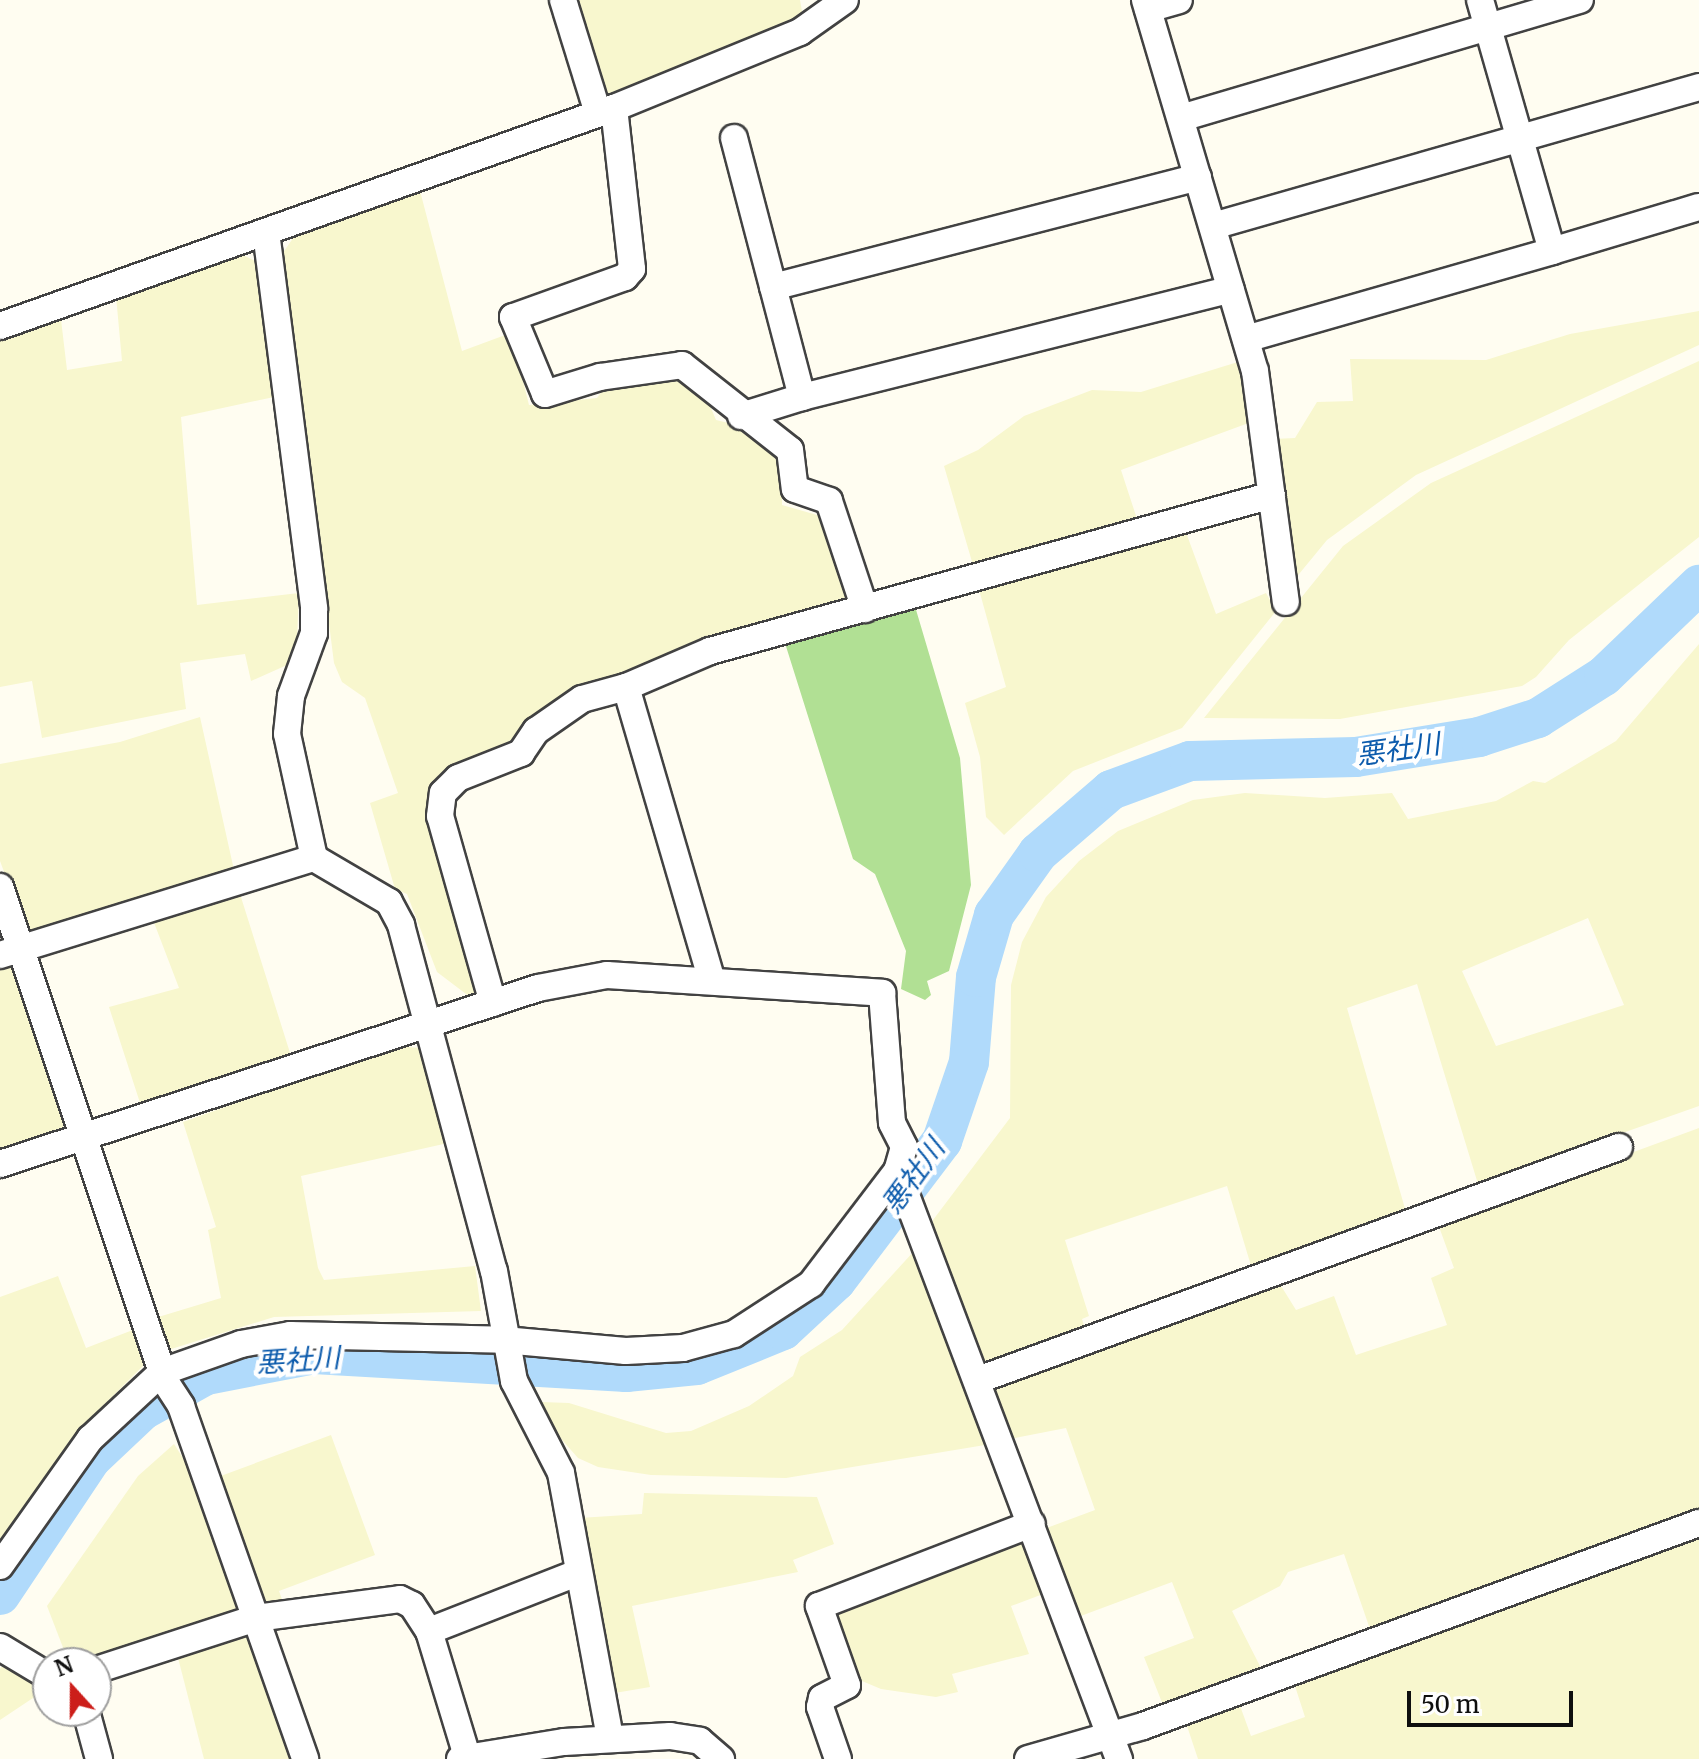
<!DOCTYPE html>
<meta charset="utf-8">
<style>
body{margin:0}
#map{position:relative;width:1699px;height:1759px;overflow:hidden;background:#fffdf1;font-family:Merriweather,"Noto Sans JP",serif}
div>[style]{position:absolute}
.farmland>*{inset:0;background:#f8f7ce}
.forest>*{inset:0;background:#b1e094}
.river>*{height:40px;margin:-20px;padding:0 20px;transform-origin:20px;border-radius:20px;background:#b0dafb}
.roads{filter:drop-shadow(2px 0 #424242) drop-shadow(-2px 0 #424242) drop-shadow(0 2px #424242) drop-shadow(0 -2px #424242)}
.minor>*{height:26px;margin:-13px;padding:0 13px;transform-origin:13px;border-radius:13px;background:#fff}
span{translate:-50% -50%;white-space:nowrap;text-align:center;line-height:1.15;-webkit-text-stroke:8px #fff;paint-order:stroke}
.water-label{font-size:28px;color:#0c5bac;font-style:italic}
.north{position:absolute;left:32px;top:1647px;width:80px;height:80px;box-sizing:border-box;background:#fff;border:2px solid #9f9f9f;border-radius:50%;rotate:339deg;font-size:22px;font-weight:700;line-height:32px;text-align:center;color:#0f0f0f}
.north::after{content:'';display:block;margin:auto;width:28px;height:36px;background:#cc1e1a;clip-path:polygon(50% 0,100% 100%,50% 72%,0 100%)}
.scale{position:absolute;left:1407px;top:1691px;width:166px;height:36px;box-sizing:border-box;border:4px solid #0f0f0f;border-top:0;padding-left:10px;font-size:24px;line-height:28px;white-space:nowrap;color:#0f0f0f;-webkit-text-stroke:6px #fff;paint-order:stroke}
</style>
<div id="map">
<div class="farmland">
<i style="clip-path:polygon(570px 0,800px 0,803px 17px,609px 96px,600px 95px)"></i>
<i style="clip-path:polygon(419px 187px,462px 351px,511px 333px,529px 405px,597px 398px,603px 390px,670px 374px,702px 387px,716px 420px,741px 426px,782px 455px,782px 505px,824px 517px,854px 605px,665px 658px,436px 784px,483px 992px,470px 997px,437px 972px,407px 894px,395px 889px,370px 803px,398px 793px,365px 698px,342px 682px,334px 663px,282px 254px,296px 234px)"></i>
<i style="clip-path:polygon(239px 253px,259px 263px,274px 397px,181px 417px,197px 605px,299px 593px,296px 661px,251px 681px,245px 654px,180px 663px,186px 709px,42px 738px,32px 681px,0 687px,0 333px,60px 311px,67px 370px,122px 361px,116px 296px)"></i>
<i style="clip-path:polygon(1699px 311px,1699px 345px,1416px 475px,1327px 540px,1290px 585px,1274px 439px,1295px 438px,1317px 402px,1353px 401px,1350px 359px,1486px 360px,1570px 334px)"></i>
<i style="clip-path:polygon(1241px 361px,1254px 421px,1121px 470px,1139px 525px,975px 572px,944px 466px,978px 450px,1024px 416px,1092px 390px,1141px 392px)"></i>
<i style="clip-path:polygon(1699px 361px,1699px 537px,1569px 640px,1536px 677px,1522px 686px,1340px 719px,1204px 718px,1343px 546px,1431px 483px)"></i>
<i style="clip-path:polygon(1184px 527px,1216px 614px,1266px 593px,1276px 611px,1182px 728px,1073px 771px,1004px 835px,986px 817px,980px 757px,965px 703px,1006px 687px,978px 586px)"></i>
<i style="clip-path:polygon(evenodd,1699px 644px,1699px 1106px,1478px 1184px,1417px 984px,1347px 1008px,1406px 1212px,1252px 1269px,1227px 1186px,1065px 1240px,1089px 1316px,1082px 1319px,1085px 1329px,983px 1364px,931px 1237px,933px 1220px,1010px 1118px,1011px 985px,1022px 942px,1046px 897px,1079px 861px,1118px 831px,1193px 800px,1245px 793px,1325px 798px,1392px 793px,1408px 819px,1496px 801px,1533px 781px,1545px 783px,1616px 741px,1699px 644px,1588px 918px,1624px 1005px,1496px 1046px,1462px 971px,1588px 918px)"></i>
<i style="clip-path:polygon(200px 717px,234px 870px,27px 933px,0 861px,0 764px,120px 742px)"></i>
<i style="clip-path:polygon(240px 894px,291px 1056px,141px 1106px,109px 1007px,179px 988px,153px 920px)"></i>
<i style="clip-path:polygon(0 965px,16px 969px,65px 1122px,61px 1132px,0 1152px)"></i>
<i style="clip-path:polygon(397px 1046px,420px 1048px,448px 1143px,301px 1176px,318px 1268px,324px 1280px,475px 1266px,481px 1311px,274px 1317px,168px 1350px,155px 1318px,221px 1298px,208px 1230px,216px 1227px,183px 1122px)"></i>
<i style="clip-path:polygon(1699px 1128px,1699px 1513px,1371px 1632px,1344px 1554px,1288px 1572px,1280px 1586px,1232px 1611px,1262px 1670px,1163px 1705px,1144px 1657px,1194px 1638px,1172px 1582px,1078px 1617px,1044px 1529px,1095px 1510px,1066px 1428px,1005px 1440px,991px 1392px,1001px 1382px,1278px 1281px,1296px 1310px,1334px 1296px,1356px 1355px,1447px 1325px,1431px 1278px,1454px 1268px,1438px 1224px)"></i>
<i style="clip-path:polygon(915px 1250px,991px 1444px,786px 1478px,651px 1475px,598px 1467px,578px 1458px,549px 1425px,541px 1402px,569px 1403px,666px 1433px,691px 1431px,749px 1406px,793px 1376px,800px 1357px,842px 1330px)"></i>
<i style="clip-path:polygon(58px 1276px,86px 1348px,138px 1328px,144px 1365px,73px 1436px,0 1541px,0 1297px)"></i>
<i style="clip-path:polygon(331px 1435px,375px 1555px,279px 1591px,285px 1608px,264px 1610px,218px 1477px)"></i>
<i style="clip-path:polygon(174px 1444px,201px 1486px,247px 1615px,69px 1663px,47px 1606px,138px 1476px)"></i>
<i style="clip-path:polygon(644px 1493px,817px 1497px,834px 1544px,793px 1560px,798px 1572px,632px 1606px,650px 1687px,609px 1694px,579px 1518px,642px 1514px)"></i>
<i style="clip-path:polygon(1028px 1532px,1051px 1591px,1011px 1606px,1029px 1654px,952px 1674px,958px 1692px,936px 1697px,881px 1689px,850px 1676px,830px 1606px)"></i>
<i style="clip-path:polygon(1699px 1536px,1699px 1759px,1198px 1759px,1185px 1720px,1239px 1703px,1251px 1736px,1305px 1717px,1294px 1683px)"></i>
<i style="clip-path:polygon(252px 1626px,299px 1759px,204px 1759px,176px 1650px)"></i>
<i style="clip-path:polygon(3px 1665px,48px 1688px,0 1720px,0 1669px)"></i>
</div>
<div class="forest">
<i style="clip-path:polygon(914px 603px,960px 758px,971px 885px,949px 971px,927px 981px,931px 995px,925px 1000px,901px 989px,906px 951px,875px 874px,853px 859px,784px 640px)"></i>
</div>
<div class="river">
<i style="left:0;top:1595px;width:164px;rotate:-56.2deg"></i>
<i style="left:91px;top:1459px;width:71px;rotate:-43.3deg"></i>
<i style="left:143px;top:1410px;width:72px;rotate:-29.1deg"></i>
<i style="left:206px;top:1375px;width:110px;rotate:-11deg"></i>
<i style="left:314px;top:1354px;width:313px;rotate:3.3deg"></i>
<i style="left:626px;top:1372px;width:71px;rotate:-5.6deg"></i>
<i style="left:697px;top:1365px;width:93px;rotate:-22.1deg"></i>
<i style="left:783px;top:1330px;width:72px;rotate:-42.8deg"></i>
<i style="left:836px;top:1281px;width:176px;rotate:-52.9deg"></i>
<i style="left:942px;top:1141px;width:83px;rotate:-71.1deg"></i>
<i style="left:969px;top:1062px;width:85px;rotate:-85.3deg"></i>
<i style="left:976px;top:977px;width:65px;rotate:-73.8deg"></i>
<i style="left:994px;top:915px;width:76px;rotate:-54.6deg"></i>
<i style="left:1038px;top:853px;width:96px;rotate:-40.8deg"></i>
<i style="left:1111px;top:790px;width:84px;rotate:-20.2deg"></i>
<i style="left:1190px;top:761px;width:166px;rotate:-1.4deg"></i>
<i style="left:1356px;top:757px;width:125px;rotate:-9.2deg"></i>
<i style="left:1479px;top:737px;width:62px;rotate:-17.9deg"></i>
<i style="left:1538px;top:718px;width:78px;rotate:-32.5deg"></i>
<i style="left:1604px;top:676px;width:132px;rotate:-43.8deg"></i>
</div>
<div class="roads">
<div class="minor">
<i style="left:563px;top:0;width:118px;rotate:72.8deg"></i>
<i style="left:1145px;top:0;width:387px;rotate:73.5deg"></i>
<i style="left:1255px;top:371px;width:233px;rotate:82.4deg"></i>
<i style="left:1148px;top:9px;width:32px;rotate:-16deg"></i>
<i style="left:614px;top:108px;width:162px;rotate:83.6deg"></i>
<i style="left:632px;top:269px;width:11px;rotate:131deg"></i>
<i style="left:625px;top:277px;width:119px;rotate:160.3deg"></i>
<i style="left:513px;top:317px;width:83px;rotate:67.4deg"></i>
<i style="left:545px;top:394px;width:58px;rotate:-17.2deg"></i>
<i style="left:600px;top:377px;width:83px;rotate:-8.3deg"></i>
<i style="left:682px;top:365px;width:137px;rotate:38.2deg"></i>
<i style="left:790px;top:450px;width:39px;rotate:83deg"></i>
<i style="left:795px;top:489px;width:36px;rotate:19deg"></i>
<i style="left:829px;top:501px;width:114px;rotate:71.6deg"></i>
<i style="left:1181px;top:118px;width:416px;rotate:-16.5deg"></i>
<i style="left:734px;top:138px;width:268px;rotate:75.3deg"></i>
<i style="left:802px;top:397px;width:442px;rotate:-14.1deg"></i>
<i style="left:1213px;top:226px;width:505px;rotate:-15.96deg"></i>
<i style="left:266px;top:232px;width:380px;rotate:82.7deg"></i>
<i style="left:314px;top:609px;width:24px;rotate:90deg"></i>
<i style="left:314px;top:633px;width:67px;rotate:110.1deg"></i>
<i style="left:291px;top:696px;width:38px;rotate:96deg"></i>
<i style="left:287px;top:734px;width:127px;rotate:77.7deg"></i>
<i style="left:314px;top:858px;width:87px;rotate:30.4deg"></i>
<i style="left:389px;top:902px;width:26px;rotate:62deg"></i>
<i style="left:401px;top:925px;width:358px;rotate:75deg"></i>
<i style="left:494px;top:1271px;width:112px;rotate:79.7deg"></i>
<i style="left:514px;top:1381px;width:103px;rotate:62.9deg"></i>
<i style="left:561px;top:1473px;width:269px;rotate:79.5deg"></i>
<i style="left:1552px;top:251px;width:153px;rotate:-16.7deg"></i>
<i style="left:773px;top:287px;width:439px;rotate:-14.5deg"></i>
<i style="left:0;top:326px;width:652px;rotate:-19.55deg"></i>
<i style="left:614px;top:108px;width:201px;rotate:-22.2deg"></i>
<i style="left:800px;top:32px;width:55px;rotate:-35.4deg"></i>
<i style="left:1246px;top:339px;width:318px;rotate:-16deg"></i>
<i style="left:1552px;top:251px;width:261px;rotate:-106deg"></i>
<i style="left:741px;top:416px;width:64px;rotate:-17.3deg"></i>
<i style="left:626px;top:687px;width:306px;rotate:73.7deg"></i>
<i style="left:0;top:887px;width:521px;rotate:71.53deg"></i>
<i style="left:165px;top:1381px;width:30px;rotate:57deg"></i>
<i style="left:181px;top:1406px;width:374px;rotate:70.6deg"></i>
<i style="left:0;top:955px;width:329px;rotate:-17.2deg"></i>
<i style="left:493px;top:1003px;width:194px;rotate:-105.8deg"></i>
<i style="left:440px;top:816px;width:23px;rotate:-83deg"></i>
<i style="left:443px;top:793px;width:21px;rotate:-45deg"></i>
<i style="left:458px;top:778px;width:68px;rotate:-21.6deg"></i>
<i style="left:521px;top:753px;width:27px;rotate:-56deg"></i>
<i style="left:536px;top:731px;width:56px;rotate:-34.8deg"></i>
<i style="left:582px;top:699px;width:46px;rotate:-15.3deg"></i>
<i style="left:626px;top:687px;width:91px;rotate:-23.2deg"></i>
<i style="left:710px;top:651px;width:583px;rotate:-15.51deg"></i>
<i style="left:0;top:1164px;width:566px;rotate:-18.11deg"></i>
<i style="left:538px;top:988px;width:70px;rotate:-10.7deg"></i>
<i style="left:607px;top:975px;width:276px;rotate:3.7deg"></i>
<i style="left:882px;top:993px;width:130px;rotate:85.6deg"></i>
<i style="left:892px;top:1123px;width:27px;rotate:63deg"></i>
<i style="left:904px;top:1147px;width:25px;rotate:106deg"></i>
<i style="left:897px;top:1171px;width:629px;rotate:69.32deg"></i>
<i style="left:978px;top:1380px;width:682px;rotate:-19.98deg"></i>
<i style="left:0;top:1566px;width:156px;rotate:-54.7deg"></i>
<i style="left:90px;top:1439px;width:98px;rotate:-42.9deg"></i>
<i style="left:162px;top:1372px;width:84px;rotate:-19.5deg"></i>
<i style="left:241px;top:1344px;width:50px;rotate:-10.4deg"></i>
<i style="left:290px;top:1335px;width:214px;rotate:1.3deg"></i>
<i style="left:504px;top:1340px;width:122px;rotate:5.2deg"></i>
<i style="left:626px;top:1351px;width:57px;rotate:-3deg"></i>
<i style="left:683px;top:1348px;width:53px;rotate:-15.4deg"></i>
<i style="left:734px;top:1334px;width:92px;rotate:-33deg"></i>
<i style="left:811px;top:1284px;width:142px;rotate:-52.7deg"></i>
<i style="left:429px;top:1631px;width:159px;rotate:-21.4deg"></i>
<i style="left:0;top:1647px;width:56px;rotate:31.1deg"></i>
<i style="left:96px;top:1670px;width:168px;rotate:-18deg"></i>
<i style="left:256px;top:1618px;width:145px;rotate:-7.5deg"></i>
<i style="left:400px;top:1599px;width:13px;rotate:27deg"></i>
<i style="left:412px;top:1605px;width:31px;rotate:57deg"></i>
<i style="left:429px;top:1631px;width:134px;rotate:73.1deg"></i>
<i style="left:86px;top:1711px;width:50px;rotate:74.8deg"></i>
<i style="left:460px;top:1759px;width:105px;rotate:-9.3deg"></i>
<i style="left:564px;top:1742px;width:106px;rotate:-3.2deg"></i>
<i style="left:670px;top:1736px;width:30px;rotate:9deg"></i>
<i style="left:700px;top:1741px;width:28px;rotate:41deg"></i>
<i style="left:838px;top:1759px;width:55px;rotate:-109.1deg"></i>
<i style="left:820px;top:1707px;width:9px;rotate:-77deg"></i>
<i style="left:822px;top:1698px;width:28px;rotate:-27deg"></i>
<i style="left:847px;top:1685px;width:84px;rotate:-109.5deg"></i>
<i style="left:819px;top:1606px;width:228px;rotate:-21.1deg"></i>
<i style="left:1028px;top:1759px;width:120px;rotate:-16deg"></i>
<i style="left:1143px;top:1726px;width:592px;rotate:-20.06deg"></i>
</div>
</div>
<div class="water-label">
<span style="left:1398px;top:749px;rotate:-8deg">悪社川</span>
<span style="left:913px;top:1176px;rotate:-54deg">悪社川</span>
<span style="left:298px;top:1360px;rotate:-4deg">悪社川</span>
</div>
<div class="north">N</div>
<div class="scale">50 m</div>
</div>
